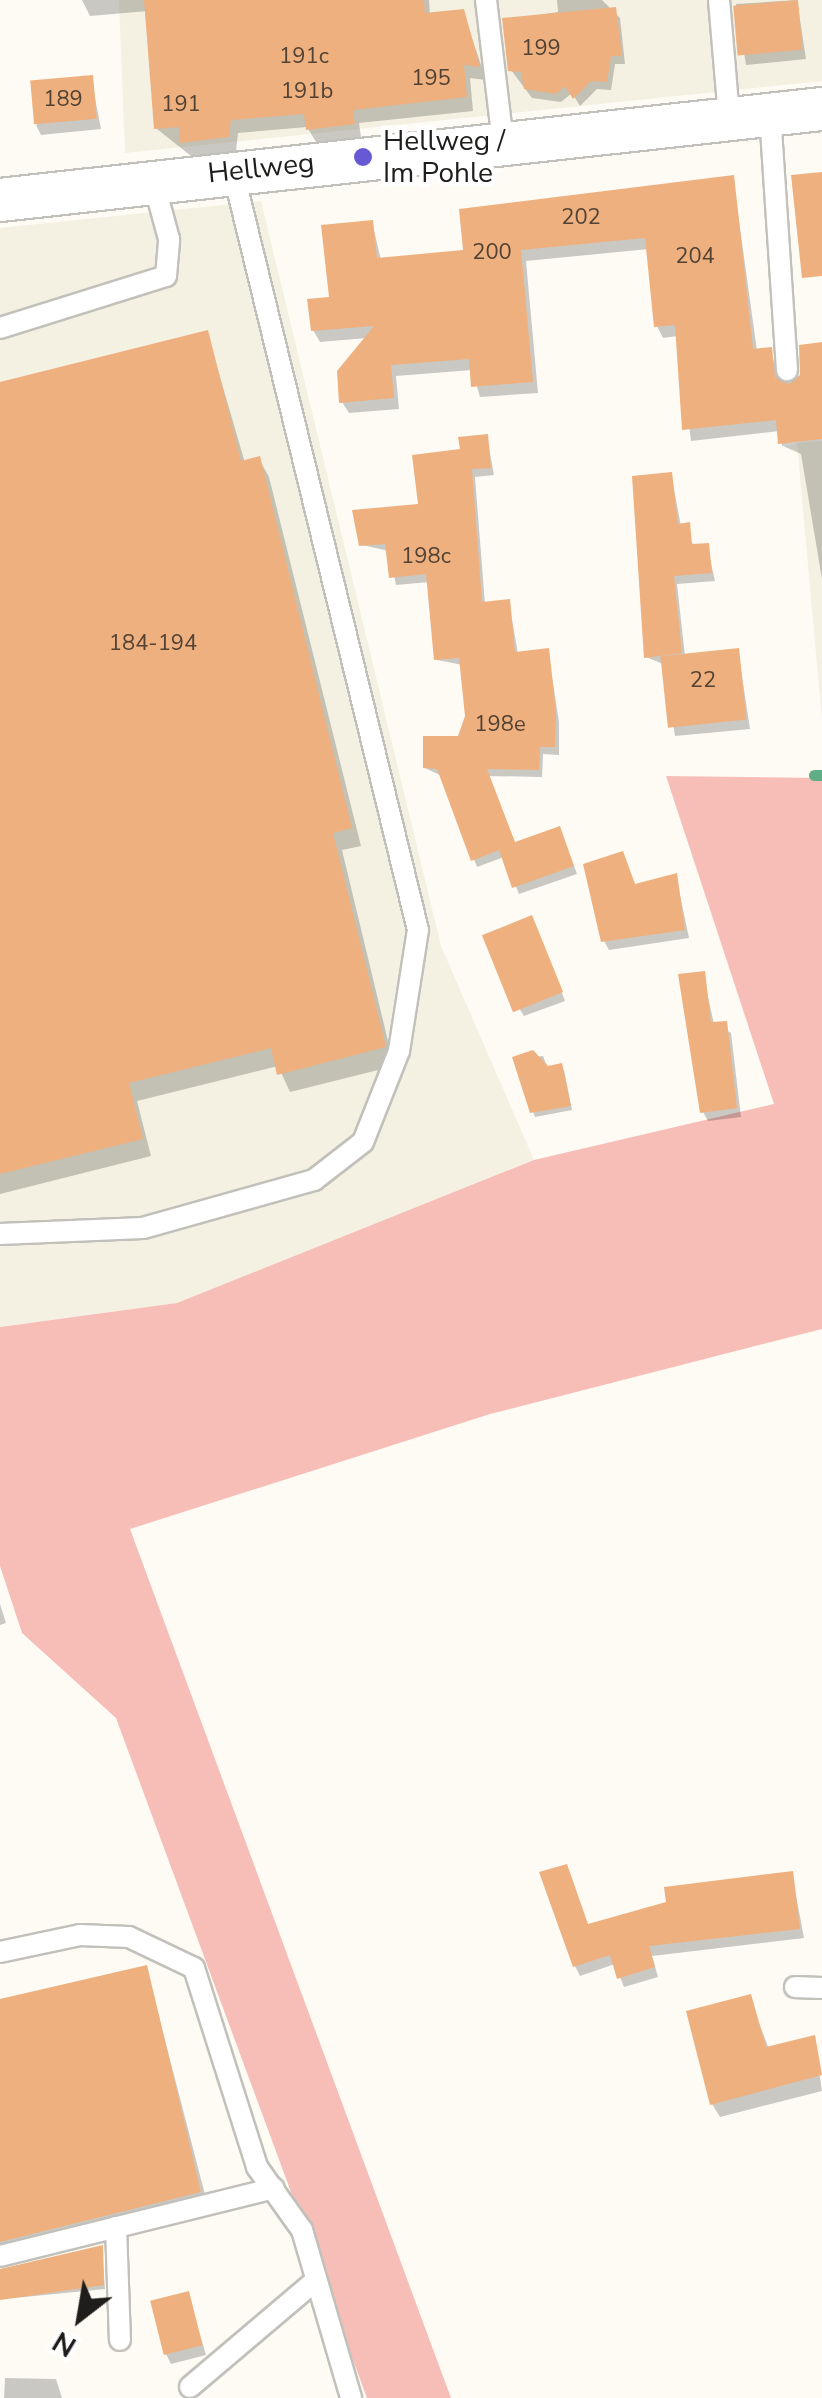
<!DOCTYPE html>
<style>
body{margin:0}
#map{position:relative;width:822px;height:2398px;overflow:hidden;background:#fdfbf4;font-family:"Nunito Sans",sans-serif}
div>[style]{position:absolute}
.built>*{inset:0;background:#f4f0e2}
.green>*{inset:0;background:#f7beb8}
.shadow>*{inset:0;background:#0003}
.stream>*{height:11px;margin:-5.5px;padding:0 5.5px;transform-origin:5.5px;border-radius:5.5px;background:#5fae88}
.building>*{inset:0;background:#eeb07e;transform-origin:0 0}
.roads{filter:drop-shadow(2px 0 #c2c0ba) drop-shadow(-2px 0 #c2c0ba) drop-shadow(0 2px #c2c0ba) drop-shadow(0 -2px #c2c0ba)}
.service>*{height:20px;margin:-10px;padding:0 10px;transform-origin:10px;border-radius:10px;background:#fff}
.minor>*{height:42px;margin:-21px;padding:0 21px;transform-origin:21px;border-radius:21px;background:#fff}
.dots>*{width:28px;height:28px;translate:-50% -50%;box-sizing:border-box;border:5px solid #fff;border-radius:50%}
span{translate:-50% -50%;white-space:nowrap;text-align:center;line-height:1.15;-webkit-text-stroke:9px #fff;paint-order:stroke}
.number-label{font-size:22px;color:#524234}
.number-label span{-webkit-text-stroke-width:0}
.poi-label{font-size:28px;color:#1e1d1b}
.left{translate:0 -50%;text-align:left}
.street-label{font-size:28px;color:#1e1d1b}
.north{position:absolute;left:30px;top:2268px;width:100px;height:100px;-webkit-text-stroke:8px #fff;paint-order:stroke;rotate:211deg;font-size:28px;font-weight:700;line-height:40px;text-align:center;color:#1e1d1b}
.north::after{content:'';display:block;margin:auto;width:35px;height:45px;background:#1e1d1b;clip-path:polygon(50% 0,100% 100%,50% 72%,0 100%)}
</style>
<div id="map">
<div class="built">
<i style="clip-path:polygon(119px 0,822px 0,822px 81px,125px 153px)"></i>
<i style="clip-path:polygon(261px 201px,441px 946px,534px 1160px,177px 1303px,0 1327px,0 228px)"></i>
<i style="clip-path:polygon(822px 441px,822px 720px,797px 443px)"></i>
</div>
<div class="green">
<i style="clip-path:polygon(666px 776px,822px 778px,822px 1329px,490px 1414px,130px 1529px,451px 2398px,367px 2398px,116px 1718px,22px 1633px,0 1566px,0 1327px,177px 1303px,534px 1160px,774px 1104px)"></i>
</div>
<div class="shadow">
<i style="clip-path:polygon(82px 0,429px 0,430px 15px,463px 11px,486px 80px,470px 78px,473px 111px,359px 123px,361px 137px,316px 142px,307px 127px,238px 133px,236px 151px,191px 156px,157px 129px,148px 11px,90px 16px)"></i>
<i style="clip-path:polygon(557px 0,602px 0,620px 18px,625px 64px,615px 64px,611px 90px,597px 89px,580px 106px,572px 93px,561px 102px,532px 98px,511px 70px,505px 20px,558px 12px)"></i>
<i style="clip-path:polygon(797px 0,806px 59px,746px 65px,736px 4px)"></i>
<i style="clip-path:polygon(91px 77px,101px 129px,41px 135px,36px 125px)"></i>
<i style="clip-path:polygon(733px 177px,757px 351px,770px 350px,780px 381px,801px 379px,822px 345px,822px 579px,801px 454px,783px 446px,810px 438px,782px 446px,780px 431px,691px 441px,678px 336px,663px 338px,657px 326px,649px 249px,526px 261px,538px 393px,480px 397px,472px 370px,396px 376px,399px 409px,349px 413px,342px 402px,367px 338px,320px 342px,313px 330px,372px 222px,381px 260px,466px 252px)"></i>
<i style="clip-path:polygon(207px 332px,245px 463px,259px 459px,269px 477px,361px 846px,342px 850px,394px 1066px,290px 1092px,278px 1066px,137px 1101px,151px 1156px,0 1194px,0 386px)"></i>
<i style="clip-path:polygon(487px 437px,494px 475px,475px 477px,485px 604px,509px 602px,518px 654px,548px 651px,559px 722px,559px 755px,543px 754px,542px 777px,489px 776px,515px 845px,563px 837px,577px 874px,519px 894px,504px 857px,477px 867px,442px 776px,425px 768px,460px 739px,468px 717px,463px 665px,437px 660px,429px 582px,396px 585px,389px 551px,362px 545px,421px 506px,462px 451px)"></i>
<i style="clip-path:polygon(671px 474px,681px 526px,695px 547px,707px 545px,715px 581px,677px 584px,685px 656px,738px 650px,750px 729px,675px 736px,663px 664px,646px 657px)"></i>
<i style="clip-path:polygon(676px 876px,689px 938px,609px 950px,604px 941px,635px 887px)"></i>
<i style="clip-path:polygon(536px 926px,565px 1001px,524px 1016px,519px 1008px)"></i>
<i style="clip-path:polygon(703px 974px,714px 1024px,731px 1033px,741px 1117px,708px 1121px,703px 1112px)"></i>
<i style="clip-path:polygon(543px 1056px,548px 1069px,564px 1070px,572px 1110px,535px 1117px,515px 1059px)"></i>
<i style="clip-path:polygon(0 1604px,6px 1623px,0 1625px)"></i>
<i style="clip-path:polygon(792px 1874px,804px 1938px,652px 1956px,658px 1977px,624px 1987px,615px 1964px,580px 1976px,575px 1966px,588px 1927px)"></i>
<i style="clip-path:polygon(146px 1967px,209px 2210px,0 2260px,0 2002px)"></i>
<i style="clip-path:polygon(749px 1997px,769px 2049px,814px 2038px,822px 2091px,720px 2117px,712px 2104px)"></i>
<i style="clip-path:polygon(102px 2248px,105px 2289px,4px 2299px,0 2271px)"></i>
<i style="clip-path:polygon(188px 2294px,206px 2355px,171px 2364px,166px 2354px)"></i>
<i style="clip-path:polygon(5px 2378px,56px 2379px,62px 2398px,82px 2398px,4px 2398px)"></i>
</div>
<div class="stream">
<i style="left:814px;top:775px;width:8px"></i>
</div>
<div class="building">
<i style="clip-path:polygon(144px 0,424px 0,425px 13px,464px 9px,480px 67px,464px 65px,467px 97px,353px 110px,355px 124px,306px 130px,304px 114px,231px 120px,229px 137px,180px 143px,179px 127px,154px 129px)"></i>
<i style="left:798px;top:0;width:50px;height:65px;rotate:85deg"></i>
<i style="clip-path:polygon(616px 7px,622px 56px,611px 56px,607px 82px,591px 81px,573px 99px,565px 86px,556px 94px,524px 89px,521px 72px,508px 71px,502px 18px)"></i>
<i style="left:93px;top:75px;width:44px;height:63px;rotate:85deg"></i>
<i style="clip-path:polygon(822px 172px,822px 276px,802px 278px,791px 175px)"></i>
<i style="clip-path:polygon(734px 175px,753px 349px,772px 347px,775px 377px,789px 384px,800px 375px,799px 345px,822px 342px,822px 439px,778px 444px,776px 420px,682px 430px,675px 325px,654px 327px,645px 238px,521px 250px,533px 382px,471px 387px,469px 359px,391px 365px,394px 398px,339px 403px,337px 371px,374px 326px,311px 331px,307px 299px,329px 297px,321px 225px,373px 220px,377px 258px,463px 250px,459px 209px)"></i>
<i style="clip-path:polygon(208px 330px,241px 461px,260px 456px,352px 828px,333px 833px,386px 1047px,277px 1075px,271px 1048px,129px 1083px,143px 1139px,0 1174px,0 382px)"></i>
<i style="clip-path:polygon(488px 434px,491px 468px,472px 469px,482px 602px,510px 599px,515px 652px,549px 648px,556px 712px,555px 747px,540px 747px,539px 770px,487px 769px,515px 842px,560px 826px,574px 866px,512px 888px,499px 850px,471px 861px,437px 769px,423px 768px,423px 736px,458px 736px,465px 716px,459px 658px,434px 660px,426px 574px,389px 578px,385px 544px,359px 546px,352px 510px,418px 504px,412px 455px,460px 449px,458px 437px)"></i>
<i style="clip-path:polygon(672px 472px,678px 524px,690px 522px,692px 544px,709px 543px,712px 573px,674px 576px,682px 653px,644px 658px,632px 476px)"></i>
<i style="left:739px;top:648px;width:72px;height:79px;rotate:84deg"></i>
<i style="clip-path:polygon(623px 851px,635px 884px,677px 873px,685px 930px,601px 942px,583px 864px)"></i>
<i style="left:532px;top:915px;width:83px;height:54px;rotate:68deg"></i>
<i style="clip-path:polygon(705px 971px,711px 1022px,727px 1021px,737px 1108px,700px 1113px,678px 974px)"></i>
<i style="clip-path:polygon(533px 1050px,548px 1066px,562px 1063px,571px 1106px,530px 1113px,512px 1057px)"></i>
<i style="clip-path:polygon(567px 1864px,588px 1924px,666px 1902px,664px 1887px,793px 1871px,800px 1929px,649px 1946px,655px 1967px,617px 1979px,610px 1955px,573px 1967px,539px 1872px)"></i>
<i style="clip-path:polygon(147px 1965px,201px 2192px,0 2242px,0 1999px)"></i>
<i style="clip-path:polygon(751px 1994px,766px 2047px,815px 2035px,822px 2075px,710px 2105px,686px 2011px)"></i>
<i style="clip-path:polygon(103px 2245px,104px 2285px,0 2300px,0 2269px)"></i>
<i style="left:189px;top:2291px;width:56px;height:40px;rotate:76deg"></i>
</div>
<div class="roads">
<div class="service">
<i style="left:486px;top:0;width:143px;rotate:83.2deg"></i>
<i style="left:719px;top:0;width:117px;rotate:85.1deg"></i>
<i style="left:770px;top:114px;width:257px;rotate:86.2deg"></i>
<i style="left:0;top:328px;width:174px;rotate:-17.4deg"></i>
<i style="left:166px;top:276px;width:37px;rotate:-85deg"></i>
<i style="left:169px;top:239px;width:61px;rotate:-105.2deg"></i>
<i style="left:0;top:1234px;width:143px;rotate:-2.4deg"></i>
<i style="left:143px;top:1228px;width:178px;rotate:-15.7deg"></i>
<i style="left:314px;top:1180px;width:62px;rotate:-37.8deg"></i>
<i style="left:363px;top:1142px;width:98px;rotate:-68.4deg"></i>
<i style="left:399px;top:1051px;width:122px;rotate:-81.1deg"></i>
<i style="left:418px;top:930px;width:781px;rotate:-103.7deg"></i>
<i style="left:0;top:1952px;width:82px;rotate:-12deg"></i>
<i style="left:80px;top:1935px;width:49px;rotate:2.3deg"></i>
<i style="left:129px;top:1937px;width:72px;rotate:25.5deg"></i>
<i style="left:194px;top:1968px;width:209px;rotate:72.4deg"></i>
<i style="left:257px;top:2167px;width:77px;rotate:54.5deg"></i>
<i style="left:302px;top:2230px;width:175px;rotate:73.7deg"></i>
<i style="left:795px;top:1987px;width:27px;rotate:2deg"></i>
<i style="left:116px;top:2227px;width:113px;rotate:88deg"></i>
<i style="left:0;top:2256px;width:282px;rotate:-13.9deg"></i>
<i style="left:190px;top:2387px;width:165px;rotate:-40.3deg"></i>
</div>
<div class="minor">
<i style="left:0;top:200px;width:827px;rotate:-6.32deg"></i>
</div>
</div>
<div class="dots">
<i style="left:363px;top:157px;background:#6759d3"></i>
</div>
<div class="number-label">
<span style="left:541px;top:49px">199</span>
<span style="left:304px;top:57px">191c</span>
<span style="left:431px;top:79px">195</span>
<span style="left:307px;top:92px">191b</span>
<span style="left:63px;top:100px">189</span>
<span style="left:181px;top:105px">191</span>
<span style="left:581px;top:218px">202</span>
<span style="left:492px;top:253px">200</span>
<span style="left:695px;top:257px">204</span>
<span style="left:426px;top:557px">198c</span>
<span style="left:153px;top:644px">184-194</span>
<span style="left:703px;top:681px">22</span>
<span style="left:500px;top:725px">198e</span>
</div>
<div class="poi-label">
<span class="left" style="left:383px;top:157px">Hellweg /<br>Im Pohle</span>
</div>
<div class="street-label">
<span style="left:261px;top:168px;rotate:-6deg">Hellweg</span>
</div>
<div class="north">N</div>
</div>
